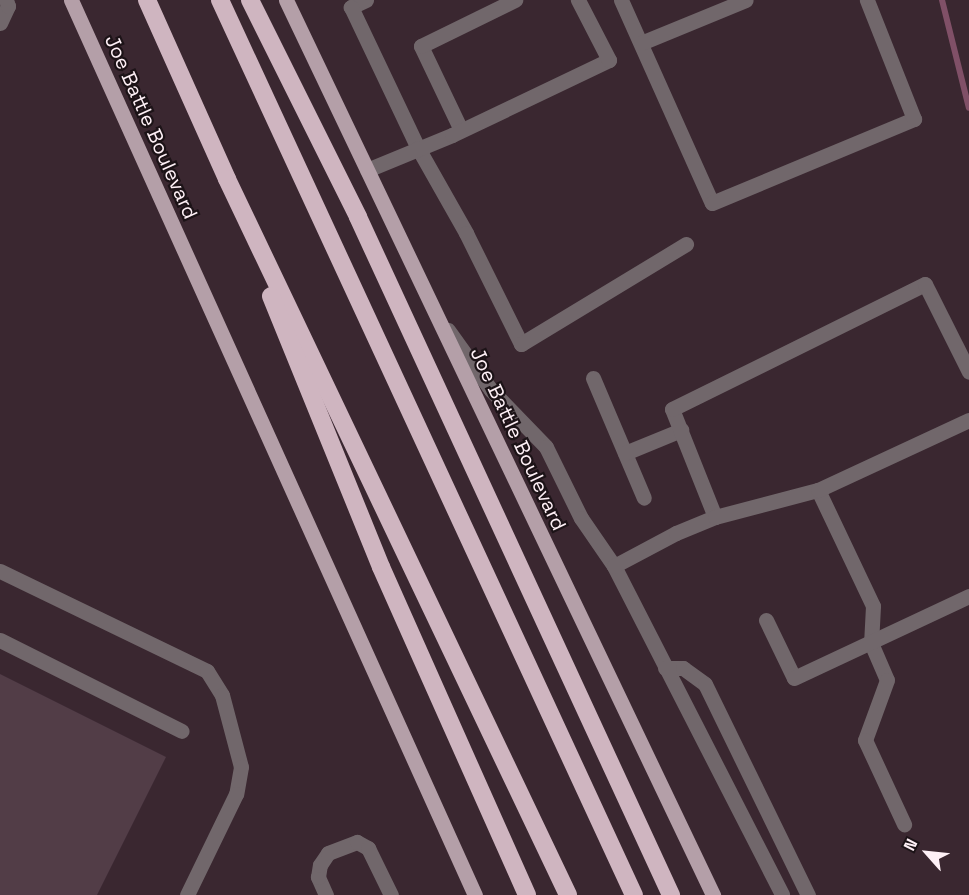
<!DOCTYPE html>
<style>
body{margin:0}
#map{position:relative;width:969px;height:895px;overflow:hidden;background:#3a2730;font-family:"Space Grotesk",sans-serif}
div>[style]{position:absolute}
.stream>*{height:6px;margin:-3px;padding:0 3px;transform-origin:3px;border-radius:3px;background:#805067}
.building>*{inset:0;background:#523d47}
.minor>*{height:15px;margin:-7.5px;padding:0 7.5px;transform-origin:7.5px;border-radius:7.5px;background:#71676b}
.major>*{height:15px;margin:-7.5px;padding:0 7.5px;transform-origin:7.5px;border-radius:7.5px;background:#b49fa8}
.highway>*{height:18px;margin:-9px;padding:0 9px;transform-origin:9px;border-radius:9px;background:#cfb5c0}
span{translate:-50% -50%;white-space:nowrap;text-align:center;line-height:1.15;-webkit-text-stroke:4.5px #1c1317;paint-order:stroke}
.street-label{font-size:20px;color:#fef0f6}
.north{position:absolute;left:897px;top:823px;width:60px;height:60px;-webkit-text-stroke:4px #1c1317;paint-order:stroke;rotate:297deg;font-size:16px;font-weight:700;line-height:24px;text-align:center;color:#fef0f6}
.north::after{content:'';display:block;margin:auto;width:21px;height:27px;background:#fef0f6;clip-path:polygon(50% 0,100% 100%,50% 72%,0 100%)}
</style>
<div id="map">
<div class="stream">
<i style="left:942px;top:0;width:111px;rotate:76deg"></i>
</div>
<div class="building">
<i style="clip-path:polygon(0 674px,166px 757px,97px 895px,0 895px)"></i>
</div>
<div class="minor">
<i style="left:366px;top:0;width:17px;rotate:155deg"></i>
<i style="left:351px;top:7px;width:156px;rotate:64.6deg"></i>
<i style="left:418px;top:148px;width:98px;rotate:60.5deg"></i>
<i style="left:466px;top:233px;width:124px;rotate:63.6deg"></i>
<i style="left:521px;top:344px;width:193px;rotate:-31.2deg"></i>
<i style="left:621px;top:0;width:222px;rotate:65.9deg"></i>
<i style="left:712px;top:203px;width:219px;rotate:-22.6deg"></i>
<i style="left:914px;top:119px;width:128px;rotate:-111.6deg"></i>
<i style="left:0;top:23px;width:19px;rotate:-65deg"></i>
<i style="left:8px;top:6px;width:6px;rotate:-108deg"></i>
<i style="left:641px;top:43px;width:113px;rotate:-22.3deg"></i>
<i style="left:461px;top:130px;width:93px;rotate:-115.5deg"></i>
<i style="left:421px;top:46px;width:105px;rotate:-26.1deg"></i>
<i style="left:367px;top:170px;width:92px;rotate:-22.4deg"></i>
<i style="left:452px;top:135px;width:174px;rotate:-25.5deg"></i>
<i style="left:609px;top:60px;width:68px;rotate:-117.3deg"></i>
<i style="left:448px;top:330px;width:74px;rotate:54.4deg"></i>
<i style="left:491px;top:390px;width:79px;rotate:46deg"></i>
<i style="left:546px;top:447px;width:79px;rotate:63.8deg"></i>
<i style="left:581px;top:518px;width:58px;rotate:55.5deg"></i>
<i style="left:614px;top:566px;width:369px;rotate:62.9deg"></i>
<i style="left:593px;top:378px;width:130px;rotate:67deg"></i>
<i style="left:625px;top:453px;width:61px;rotate:-22.3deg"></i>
<i style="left:818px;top:490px;width:128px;rotate:64.6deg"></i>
<i style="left:873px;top:606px;width:37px;rotate:93deg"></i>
<i style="left:871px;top:643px;width:40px;rotate:66.6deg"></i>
<i style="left:887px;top:680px;width:64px;rotate:110.1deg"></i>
<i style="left:865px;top:740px;width:93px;rotate:65.1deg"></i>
<i style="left:715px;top:517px;width:116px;rotate:-111.7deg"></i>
<i style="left:672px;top:409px;width:282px;rotate:-26.3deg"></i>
<i style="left:925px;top:284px;width:98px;rotate:63.4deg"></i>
<i style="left:614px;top:566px;width:70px;rotate:-28deg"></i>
<i style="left:676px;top:533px;width:42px;rotate:-22.3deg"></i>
<i style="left:715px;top:517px;width:106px;rotate:-14.7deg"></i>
<i style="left:818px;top:490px;width:166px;rotate:-24.9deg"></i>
<i style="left:0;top:571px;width:230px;rotate:25.8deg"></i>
<i style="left:207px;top:671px;width:28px;rotate:58deg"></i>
<i style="left:222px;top:695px;width:74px;rotate:75.2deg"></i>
<i style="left:241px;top:767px;width:27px;rotate:100deg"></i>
<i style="left:236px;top:794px;width:112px;rotate:115.9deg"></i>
<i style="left:766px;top:620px;width:64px;rotate:64.2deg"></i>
<i style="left:794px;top:678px;width:193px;rotate:-25.1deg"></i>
<i style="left:0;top:640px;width:203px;rotate:26.6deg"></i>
<i style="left:665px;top:668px;width:18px"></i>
<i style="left:683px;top:668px;width:27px;rotate:36deg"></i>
<i style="left:705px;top:684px;width:235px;rotate:64deg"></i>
<i style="left:326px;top:895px;width:20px;rotate:-114deg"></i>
<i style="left:318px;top:877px;width:12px;rotate:-81deg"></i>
<i style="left:320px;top:865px;width:14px;rotate:-56deg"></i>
<i style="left:328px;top:853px;width:31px;rotate:-21deg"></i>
<i style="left:357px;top:842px;width:13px;rotate:29deg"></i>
<i style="left:368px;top:848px;width:52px;rotate:63.9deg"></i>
</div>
<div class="major">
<i style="left:71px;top:0;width:982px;rotate:65.71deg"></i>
<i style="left:286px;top:0;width:992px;rotate:64.49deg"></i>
</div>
<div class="highway">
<i style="left:147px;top:0;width:196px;rotate:65.9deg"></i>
<i style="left:227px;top:179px;width:793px;rotate:64.53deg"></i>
<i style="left:220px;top:0;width:986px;rotate:65.18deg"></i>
<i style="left:250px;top:0;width:242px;rotate:63.5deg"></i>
<i style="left:358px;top:217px;width:747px;rotate:65.22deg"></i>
<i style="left:271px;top:296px;width:292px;rotate:67.9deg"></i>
<i style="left:381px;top:567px;width:359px;rotate:66deg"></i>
</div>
<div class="street-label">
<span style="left:151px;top:127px;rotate:66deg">Joe Battle Boulevard</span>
<span style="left:518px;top:439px;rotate:65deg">Joe Battle Boulevard</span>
</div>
<div class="north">N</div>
</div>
